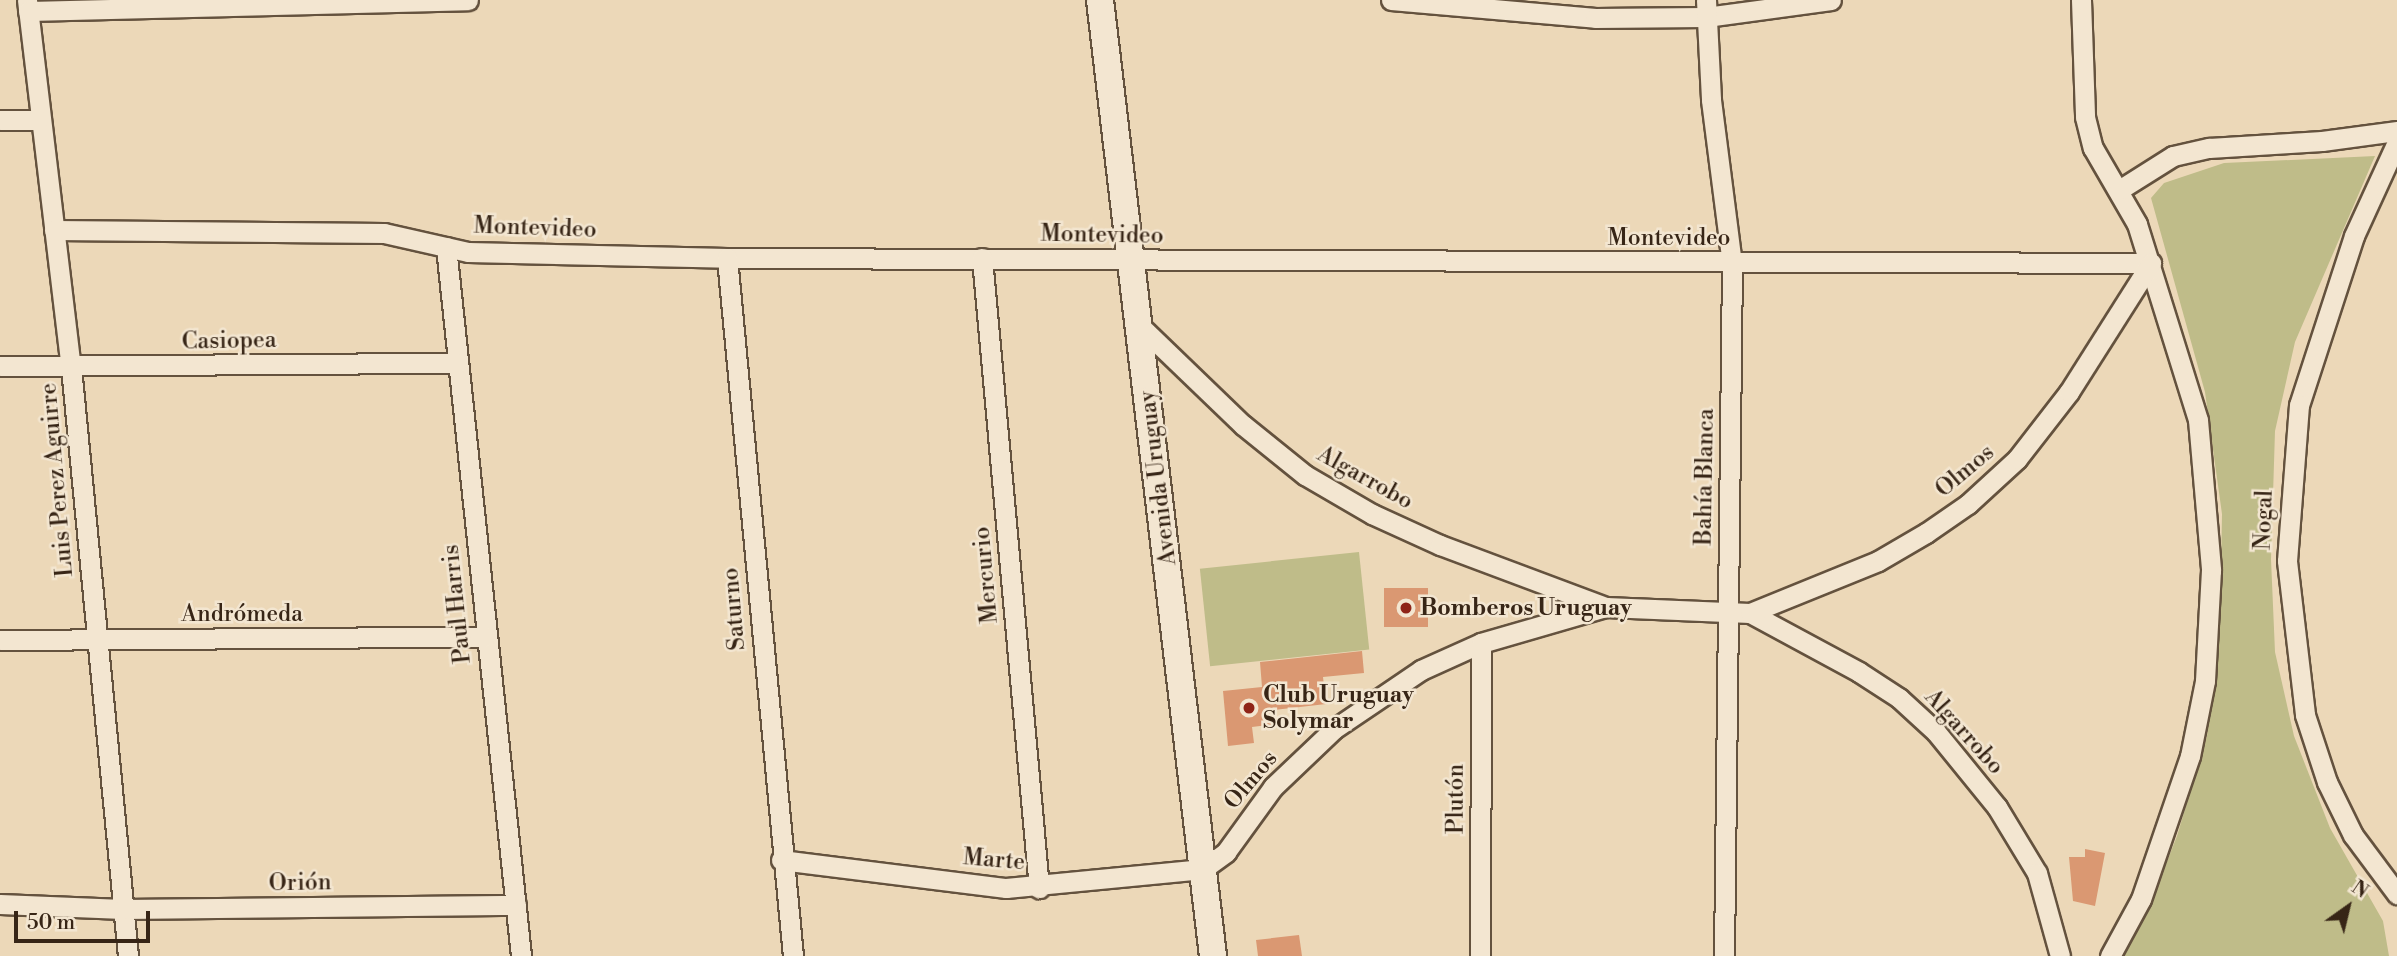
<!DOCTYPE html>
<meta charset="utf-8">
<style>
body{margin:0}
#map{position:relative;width:2397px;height:956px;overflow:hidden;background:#ecd8b8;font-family:"Libre Bodoni",serif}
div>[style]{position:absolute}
.green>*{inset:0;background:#bfbc89;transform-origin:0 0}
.building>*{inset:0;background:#da9872;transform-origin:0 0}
.roads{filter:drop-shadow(2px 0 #64523e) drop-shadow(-2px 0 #64523e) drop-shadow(0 2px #64523e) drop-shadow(0 -2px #64523e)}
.street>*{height:19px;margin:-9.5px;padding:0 9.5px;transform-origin:9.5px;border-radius:9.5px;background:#f3e6d1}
.secondary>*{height:26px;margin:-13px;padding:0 13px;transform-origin:13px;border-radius:13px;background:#f3e6d1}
.dots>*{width:19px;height:19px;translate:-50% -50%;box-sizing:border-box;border:4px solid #f3e6d1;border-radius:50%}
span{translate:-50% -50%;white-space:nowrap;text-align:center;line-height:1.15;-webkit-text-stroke:5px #f3e6d1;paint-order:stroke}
.street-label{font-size:23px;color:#372516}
.poi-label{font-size:23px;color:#372516;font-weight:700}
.left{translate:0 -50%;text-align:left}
.north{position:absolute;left:2313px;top:872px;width:70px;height:70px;-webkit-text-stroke:5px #f3e6d1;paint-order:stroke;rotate:34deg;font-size:19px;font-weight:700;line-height:28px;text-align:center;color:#372516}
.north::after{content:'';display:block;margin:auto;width:24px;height:32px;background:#372516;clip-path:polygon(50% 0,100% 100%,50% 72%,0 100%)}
.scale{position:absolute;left:14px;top:911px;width:136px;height:32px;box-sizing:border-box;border:4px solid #372516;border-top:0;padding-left:9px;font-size:21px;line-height:24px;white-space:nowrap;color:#372516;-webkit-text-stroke:5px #f3e6d1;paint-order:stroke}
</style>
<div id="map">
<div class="green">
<i style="clip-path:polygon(2375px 156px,2295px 342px,2275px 431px,2271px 559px,2275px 652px,2294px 736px,2330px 828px,2383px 921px,2389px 956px,2120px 956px,2149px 907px,2177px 836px,2207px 736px,2220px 620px,2222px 514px,2205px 392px,2151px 198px,2164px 183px,2224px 163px)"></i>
<i style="left:1359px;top:552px;width:98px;height:160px;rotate:84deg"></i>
</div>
<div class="building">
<i style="left:1384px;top:588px;width:44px;height:39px"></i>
<i style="clip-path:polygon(1362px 651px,1364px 673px,1323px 677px,1326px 704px,1274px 710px,1275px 724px,1252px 727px,1254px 743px,1228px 746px,1223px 691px,1262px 687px,1260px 662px)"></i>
<i style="clip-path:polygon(2085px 849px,2105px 853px,2095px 906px,2073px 901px,2069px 857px,2085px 857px)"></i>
<i style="clip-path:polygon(1299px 935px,1302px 956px,1258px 956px,1256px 940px)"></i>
</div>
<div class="roads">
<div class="street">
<i style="left:27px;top:0;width:370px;rotate:83.2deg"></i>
<i style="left:71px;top:367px;width:592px;rotate:84.47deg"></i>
<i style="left:1391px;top:0;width:205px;rotate:5deg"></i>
<i style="left:1595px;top:18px;width:111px;rotate:-0.5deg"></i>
<i style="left:1706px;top:17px;width:126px;rotate:-7.7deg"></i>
<i style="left:1706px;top:0;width:100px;rotate:87.1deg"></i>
<i style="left:1711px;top:100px;width:164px;rotate:82.7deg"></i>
<i style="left:1732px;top:263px;width:693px;rotate:90.66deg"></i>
<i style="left:2081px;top:0;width:117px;rotate:88deg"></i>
<i style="left:2085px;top:117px;width:32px;rotate:76deg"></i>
<i style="left:2093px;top:148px;width:88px;rotate:59.9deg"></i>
<i style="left:2137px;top:224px;width:205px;rotate:72.7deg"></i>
<i style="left:2198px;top:420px;width:151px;rotate:85deg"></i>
<i style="left:2211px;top:570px;width:111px;rotate:93.1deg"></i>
<i style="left:2205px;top:681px;width:76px;rotate:101.3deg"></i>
<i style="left:2190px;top:756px;width:151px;rotate:108.9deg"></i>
<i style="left:2141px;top:899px;width:65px;rotate:118.5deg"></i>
<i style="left:28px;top:11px;width:440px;rotate:-1.4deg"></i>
<i style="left:0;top:120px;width:38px"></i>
<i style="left:2397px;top:142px;width:103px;rotate:114.6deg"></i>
<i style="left:2354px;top:236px;width:178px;rotate:108deg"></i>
<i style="left:2299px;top:405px;width:156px;rotate:94.4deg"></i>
<i style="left:2287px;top:561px;width:155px;rotate:83.3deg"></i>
<i style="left:2305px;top:715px;width:71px;rotate:71.8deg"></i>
<i style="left:2327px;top:782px;width:59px;rotate:63.9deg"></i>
<i style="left:2353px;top:835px;width:74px;rotate:53.3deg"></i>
<i style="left:2119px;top:190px;width:64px;rotate:-32.2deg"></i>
<i style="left:2173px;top:156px;width:37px;rotate:-13deg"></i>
<i style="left:2209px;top:148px;width:113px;rotate:-3.5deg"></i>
<i style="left:2322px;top:141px;width:76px;rotate:-7.6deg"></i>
<i style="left:54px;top:230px;width:330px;rotate:0.5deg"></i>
<i style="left:384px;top:233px;width:86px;rotate:12.7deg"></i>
<i style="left:468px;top:252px;width:259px;rotate:1.3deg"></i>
<i style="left:727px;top:258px;width:1424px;rotate:0.2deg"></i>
<i style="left:446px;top:247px;width:713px;rotate:83.96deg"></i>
<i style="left:727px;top:258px;width:701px;rotate:84.6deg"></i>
<i style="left:982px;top:258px;width:633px;rotate:84.83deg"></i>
<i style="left:1140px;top:326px;width:143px;rotate:43.9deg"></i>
<i style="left:1243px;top:425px;width:80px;rotate:38.9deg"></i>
<i style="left:1305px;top:475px;width:78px;rotate:30.2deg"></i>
<i style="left:1372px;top:514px;width:75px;rotate:24.5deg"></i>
<i style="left:1440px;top:545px;width:177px;rotate:20.5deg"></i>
<i style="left:0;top:366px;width:458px;rotate:-0.4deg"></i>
<i style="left:1750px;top:613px;width:124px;rotate:28.4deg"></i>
<i style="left:1859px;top:672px;width:48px;rotate:33deg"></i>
<i style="left:1899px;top:698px;width:50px;rotate:42.6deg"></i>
<i style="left:1936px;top:732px;width:97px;rotate:50.9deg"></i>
<i style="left:1997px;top:807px;width:77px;rotate:58.8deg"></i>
<i style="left:2037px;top:873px;width:86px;rotate:74.5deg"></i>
<i style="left:0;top:640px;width:485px;rotate:-0.4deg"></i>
<i style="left:781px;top:860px;width:227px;rotate:7.1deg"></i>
<i style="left:1006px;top:888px;width:198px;rotate:-5.5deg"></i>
<i style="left:1203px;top:869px;width:29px;rotate:-36deg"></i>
<i style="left:1226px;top:852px;width:80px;rotate:-54.1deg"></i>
<i style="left:1273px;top:787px;width:84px;rotate:-43.6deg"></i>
<i style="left:1334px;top:729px;width:105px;rotate:-34.1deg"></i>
<i style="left:1421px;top:670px;width:66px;rotate:-24.2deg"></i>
<i style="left:1481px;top:643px;width:130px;rotate:-16.1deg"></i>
<i style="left:1606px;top:607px;width:144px;rotate:2.4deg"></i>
<i style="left:1750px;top:613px;width:138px;rotate:-22.1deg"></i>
<i style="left:1878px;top:561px;width:56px;rotate:-30.3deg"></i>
<i style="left:1926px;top:533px;width:51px;rotate:-34.6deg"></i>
<i style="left:1968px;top:504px;width:67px;rotate:-42.6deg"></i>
<i style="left:2017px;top:459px;width:85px;rotate:-52.2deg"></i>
<i style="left:2069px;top:392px;width:153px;rotate:-57.6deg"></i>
<i style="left:0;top:904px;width:123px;rotate:2.3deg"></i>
<i style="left:123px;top:909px;width:393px;rotate:-0.6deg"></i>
<i style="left:1480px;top:956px;width:313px;rotate:-89.8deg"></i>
</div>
<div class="secondary">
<i style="left:1100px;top:0;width:963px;rotate:83.26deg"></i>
</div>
</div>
<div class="dots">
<i style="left:1406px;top:608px;background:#8f2418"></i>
<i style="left:1249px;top:708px;background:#8f2418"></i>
</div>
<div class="street-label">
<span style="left:535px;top:228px;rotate:2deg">Montevideo</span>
<span style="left:1102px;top:235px;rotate:1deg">Montevideo</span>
<span style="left:1669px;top:238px">Montevideo</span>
<span style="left:229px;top:341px;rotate:-1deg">Casiopea</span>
<span style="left:1965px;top:471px;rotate:-40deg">Olmos</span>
<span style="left:1705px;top:477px;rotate:-89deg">Bahía Blanca</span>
<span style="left:1158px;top:478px;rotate:-97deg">Avenida Uruguay</span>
<span style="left:1365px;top:478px;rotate:29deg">Algarrobo</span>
<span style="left:57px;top:480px;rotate:-95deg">Luis Perez Aguirre</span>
<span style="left:2264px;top:520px;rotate:-88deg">Nogal</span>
<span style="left:986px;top:575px;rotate:-95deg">Mercurio</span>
<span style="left:457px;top:604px;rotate:-96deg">Paul Harris</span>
<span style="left:734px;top:609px;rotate:-95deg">Saturno</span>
<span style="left:242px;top:614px">Andrómeda</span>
<span style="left:1964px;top:732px;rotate:48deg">Algarrobo</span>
<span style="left:1251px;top:780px;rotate:-50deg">Olmos</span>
<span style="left:1456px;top:799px;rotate:-90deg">Plutón</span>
<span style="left:994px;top:860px;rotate:5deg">Marte</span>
<span style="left:300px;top:883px;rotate:-1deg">Orión</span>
</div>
<div class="poi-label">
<span class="left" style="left:1420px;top:608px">Bomberos Uruguay</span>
<span class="left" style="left:1263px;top:708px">Club Uruguay<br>Solymar</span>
</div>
<div class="north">N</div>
<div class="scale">50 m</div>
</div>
